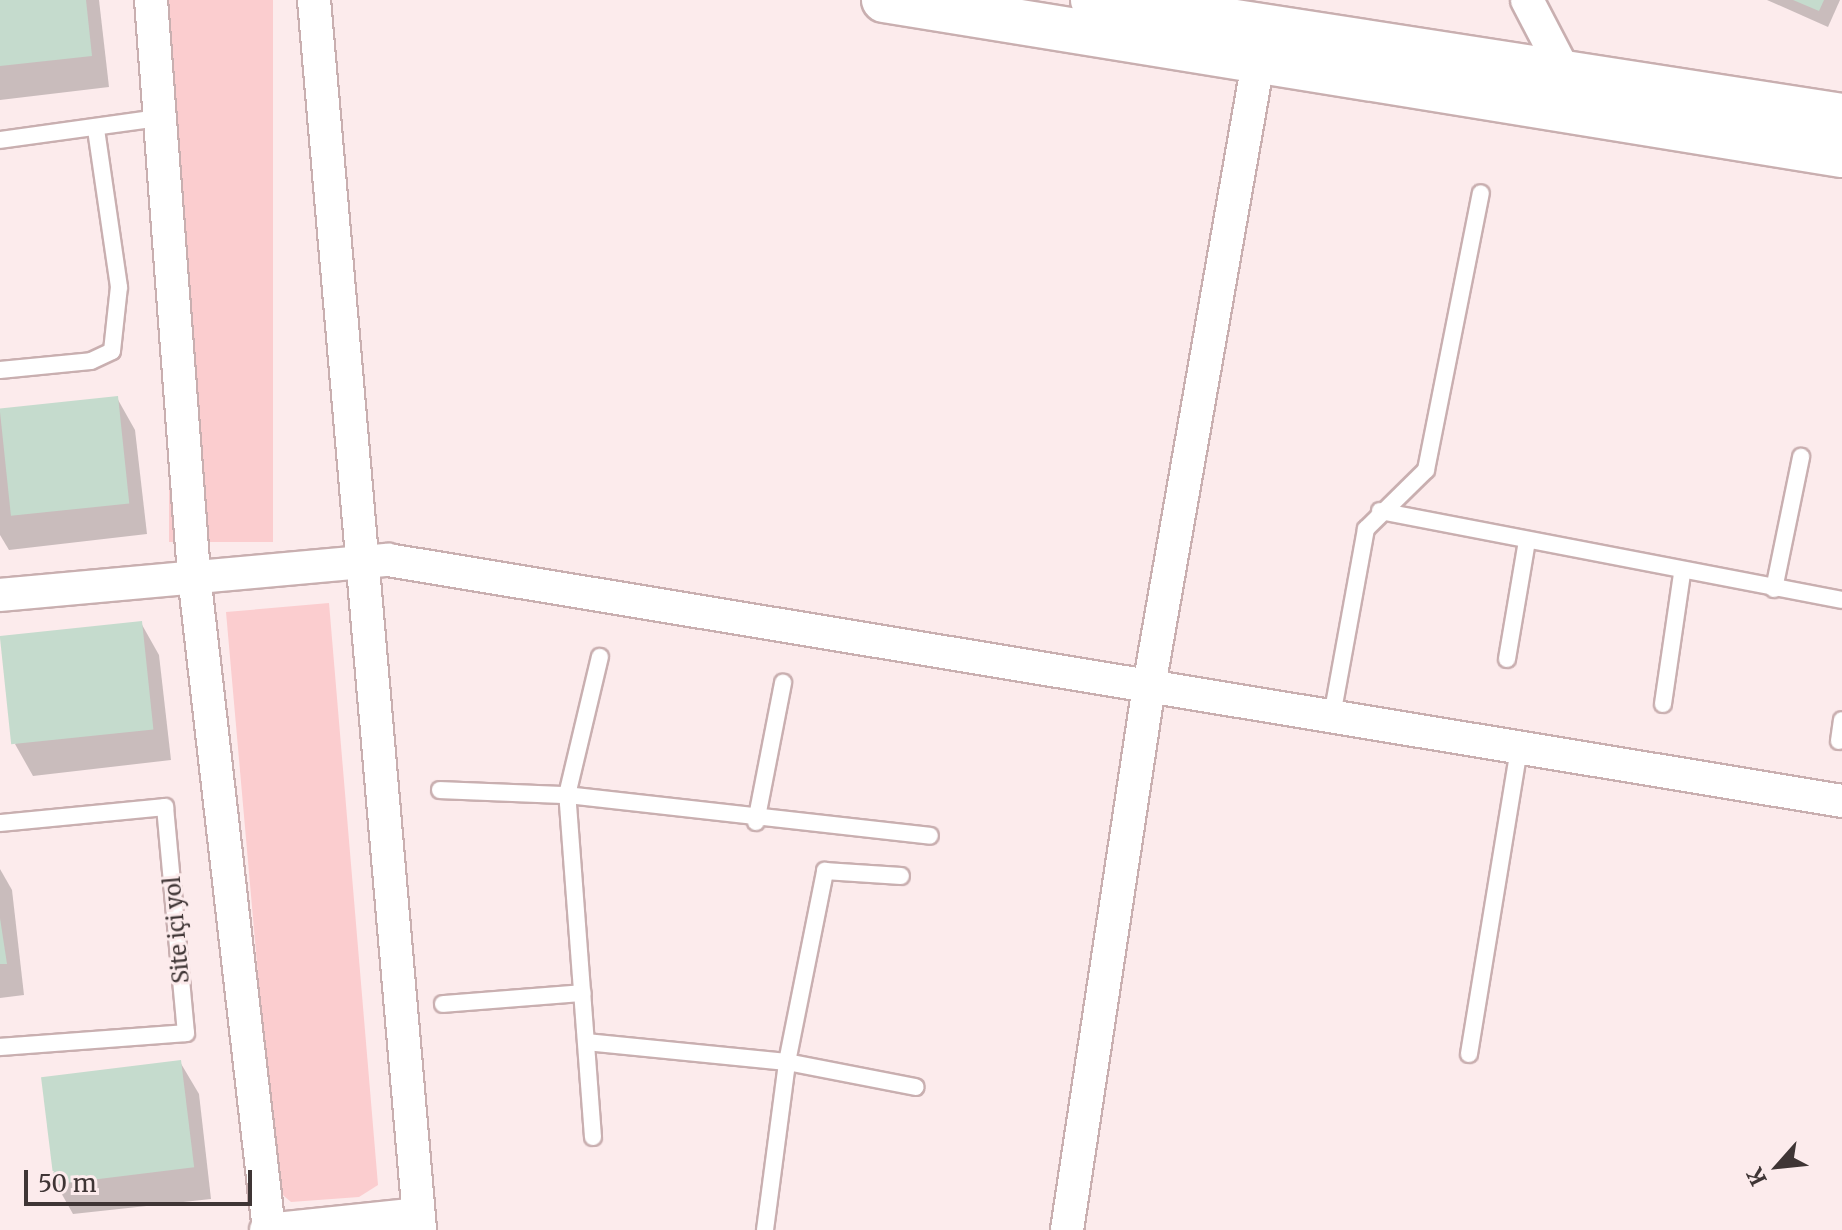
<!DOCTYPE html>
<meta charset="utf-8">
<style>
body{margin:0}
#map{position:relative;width:1842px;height:1230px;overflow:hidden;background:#fcebec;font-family:Merriweather,serif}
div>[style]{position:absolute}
.green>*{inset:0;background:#fbcdcf;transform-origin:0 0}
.shadow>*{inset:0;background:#0003}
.building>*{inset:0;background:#c5dbcd;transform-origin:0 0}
.roads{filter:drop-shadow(2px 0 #c9afb0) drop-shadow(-2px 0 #c9afb0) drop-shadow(0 2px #c9afb0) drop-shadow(0 -2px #c9afb0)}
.lane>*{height:16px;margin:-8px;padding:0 8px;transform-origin:8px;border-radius:8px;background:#fff}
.street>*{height:32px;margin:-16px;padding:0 16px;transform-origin:16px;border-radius:16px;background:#fff}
.secondary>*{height:44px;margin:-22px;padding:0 22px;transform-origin:22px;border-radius:22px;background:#fff}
span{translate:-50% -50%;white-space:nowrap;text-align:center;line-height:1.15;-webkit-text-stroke:6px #fcebec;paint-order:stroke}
.street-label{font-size:22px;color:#3f3535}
.north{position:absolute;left:1738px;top:1126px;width:80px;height:80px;-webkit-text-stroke:6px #fcebec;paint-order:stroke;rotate:243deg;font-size:22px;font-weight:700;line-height:32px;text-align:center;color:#3f3535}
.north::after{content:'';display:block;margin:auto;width:28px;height:36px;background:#3f3535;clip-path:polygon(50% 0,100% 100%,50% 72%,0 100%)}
.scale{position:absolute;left:24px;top:1170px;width:228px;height:36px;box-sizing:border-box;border:4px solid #3f3535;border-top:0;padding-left:10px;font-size:24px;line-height:28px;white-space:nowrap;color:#3f3535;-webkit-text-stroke:6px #fcebec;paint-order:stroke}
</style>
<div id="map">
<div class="green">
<i style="left:169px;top:0;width:104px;height:542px"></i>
<i style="clip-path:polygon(329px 603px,378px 1185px,359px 1197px,291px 1202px,277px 1190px,226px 612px)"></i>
</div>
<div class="shadow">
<i style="clip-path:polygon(0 0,99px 0,109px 87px,0 100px)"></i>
<i style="clip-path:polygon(1767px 0,1840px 0,1828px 27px)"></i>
<i style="clip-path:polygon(117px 398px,135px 430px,147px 534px,9px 550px,0 535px,0 411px)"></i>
<i style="clip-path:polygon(141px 623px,159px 655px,171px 760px,33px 776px,15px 744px)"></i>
<i style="clip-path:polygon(0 869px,12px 890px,24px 995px,0 998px)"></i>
<i style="clip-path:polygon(180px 1062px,199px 1094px,211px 1199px,73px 1214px,55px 1182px)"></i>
</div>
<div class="building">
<i style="clip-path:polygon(0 0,86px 0,92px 56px,0 66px)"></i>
<i style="clip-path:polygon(1793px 0,1824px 0,1819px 11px)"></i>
<i style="left:118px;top:396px;width:108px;height:119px;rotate:84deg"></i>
<i style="left:142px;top:621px;width:109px;height:143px;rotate:84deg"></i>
<i style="clip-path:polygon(0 918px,7px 964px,0 964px)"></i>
<i style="left:181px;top:1060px;width:108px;height:141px;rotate:83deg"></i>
</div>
<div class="roads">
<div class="lane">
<i style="left:0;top:140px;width:161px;rotate:-7.9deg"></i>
<i style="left:0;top:370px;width:91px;rotate:-5.6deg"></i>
<i style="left:91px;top:361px;width:23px;rotate:-25deg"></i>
<i style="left:112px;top:351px;width:64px;rotate:-83.8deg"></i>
<i style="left:119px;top:287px;width:160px;rotate:-98.3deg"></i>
<i style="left:1380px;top:511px;width:470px;rotate:10.9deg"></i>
<i style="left:1774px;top:589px;width:135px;rotate:-78.4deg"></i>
<i style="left:1507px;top:659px;width:120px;rotate:-80.4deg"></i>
<i style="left:1663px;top:704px;width:132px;rotate:-81.7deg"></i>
<i style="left:1332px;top:716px;width:190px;rotate:-79.7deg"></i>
<i style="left:1366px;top:529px;width:84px;rotate:-44.5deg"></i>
<i style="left:1426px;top:470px;width:282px;rotate:-78.8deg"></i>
<i style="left:1839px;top:741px;width:21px;rotate:-82deg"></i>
<i style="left:440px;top:790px;width:127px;rotate:2.3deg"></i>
<i style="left:567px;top:795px;width:142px;rotate:-76.6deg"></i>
<i style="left:756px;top:822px;width:142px;rotate:-79deg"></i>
<i style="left:0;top:823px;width:166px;rotate:-5.5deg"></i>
<i style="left:165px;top:807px;width:227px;rotate:84.7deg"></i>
<i style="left:186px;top:1033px;width:187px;rotate:175.7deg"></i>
<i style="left:443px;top:1004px;width:140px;rotate:-4.5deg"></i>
<i style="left:586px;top:1042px;width:202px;rotate:5.7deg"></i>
<i style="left:787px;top:1062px;width:131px;rotate:11deg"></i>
<i style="left:1469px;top:1054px;width:311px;rotate:-80.7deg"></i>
<i style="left:593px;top:1137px;width:343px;rotate:-94.3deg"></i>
<i style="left:567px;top:795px;width:365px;rotate:6.4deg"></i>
<i style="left:765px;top:1230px;width:169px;rotate:-82.5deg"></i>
<i style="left:787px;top:1062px;width:195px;rotate:-78.7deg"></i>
<i style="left:825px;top:871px;width:76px;rotate:3.8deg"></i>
</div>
<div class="street">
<i style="left:151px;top:0;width:577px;rotate:85.72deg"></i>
<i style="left:194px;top:575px;width:659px;rotate:83.47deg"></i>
<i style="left:314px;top:0;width:1235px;rotate:85.07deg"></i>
<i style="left:1527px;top:0;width:78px;rotate:62.4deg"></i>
<i style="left:0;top:595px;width:390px;rotate:-5.2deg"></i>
<i style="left:388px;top:560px;width:1474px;rotate:9.41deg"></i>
<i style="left:266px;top:1230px;width:153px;rotate:-6deg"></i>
<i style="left:1067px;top:1230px;width:550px;rotate:-81.43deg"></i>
<i style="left:1149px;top:686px;width:633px;rotate:-80.09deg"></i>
</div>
<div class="secondary">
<i style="left:884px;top:0;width:970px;rotate:9.19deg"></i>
<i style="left:1093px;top:0;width:758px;rotate:8.8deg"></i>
</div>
</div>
<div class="street-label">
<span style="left:177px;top:930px;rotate:-95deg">Site içi yol</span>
</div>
<div class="north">K</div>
<div class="scale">50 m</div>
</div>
